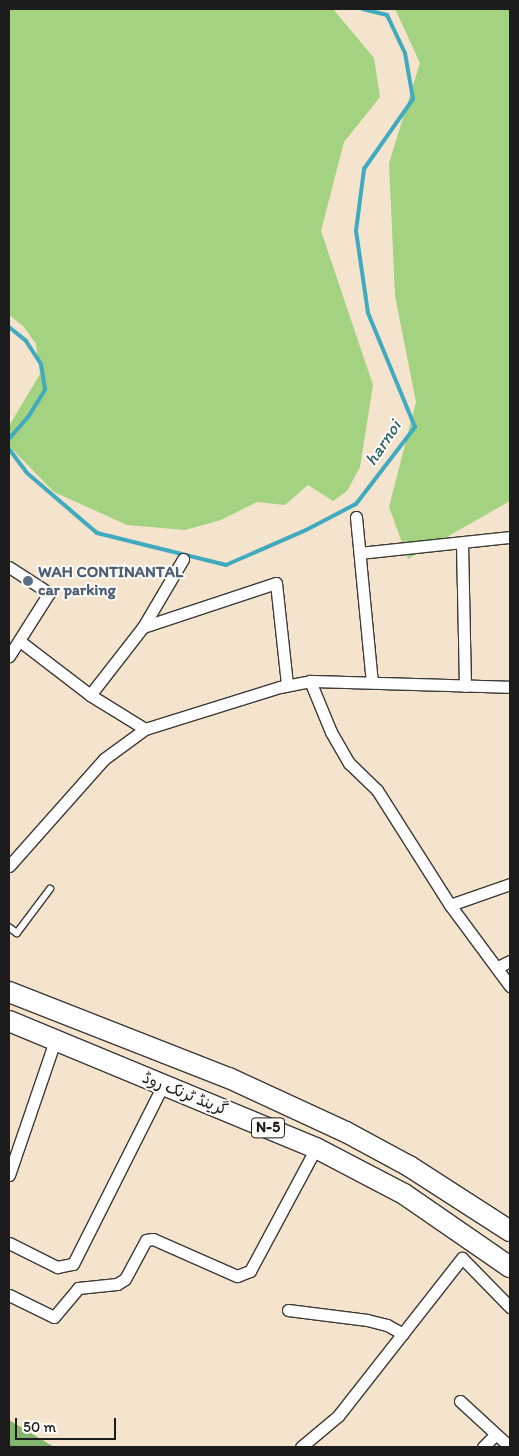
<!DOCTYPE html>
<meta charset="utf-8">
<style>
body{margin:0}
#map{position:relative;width:519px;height:1456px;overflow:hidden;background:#f5e4cd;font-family:Itim,"Playpen Sans Arabic",sans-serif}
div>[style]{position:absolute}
.green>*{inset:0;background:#a3d280}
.forest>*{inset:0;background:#82b46e}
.stream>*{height:4px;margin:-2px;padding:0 2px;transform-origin:2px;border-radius:2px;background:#40aabf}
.roads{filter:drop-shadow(1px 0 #3d3a37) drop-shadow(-1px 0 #3d3a37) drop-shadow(0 1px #3d3a37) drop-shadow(0 -1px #3d3a37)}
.service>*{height:5.5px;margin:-2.75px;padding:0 2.75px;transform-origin:2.75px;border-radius:2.75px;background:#fff}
.minor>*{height:11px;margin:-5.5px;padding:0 5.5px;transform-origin:5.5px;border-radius:5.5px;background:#fff}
.trunk>*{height:20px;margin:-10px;padding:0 10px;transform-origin:10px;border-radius:10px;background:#fff}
.dots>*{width:14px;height:14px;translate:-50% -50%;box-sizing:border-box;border:2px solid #fdfcf7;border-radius:50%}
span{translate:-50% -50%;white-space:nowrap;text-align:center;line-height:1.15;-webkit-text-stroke:4px #fdfcf7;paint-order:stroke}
.shield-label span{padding:1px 4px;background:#fdfcf7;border:1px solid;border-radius:4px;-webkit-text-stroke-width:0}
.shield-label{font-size:15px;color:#1c1c1c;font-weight:700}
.service-label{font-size:16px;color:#4e5e75;font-weight:700}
.left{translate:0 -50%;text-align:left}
.street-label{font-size:16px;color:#1c1c1c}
.water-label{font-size:18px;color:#2e636e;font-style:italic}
.frame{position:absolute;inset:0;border:10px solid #1c1c1c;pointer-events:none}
.scale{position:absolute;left:15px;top:1418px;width:101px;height:22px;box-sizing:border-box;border:2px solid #1c1c1c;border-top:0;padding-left:6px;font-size:15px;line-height:18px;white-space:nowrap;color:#1c1c1c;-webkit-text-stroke:4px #fdfcf7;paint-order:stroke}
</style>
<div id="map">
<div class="green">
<i style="clip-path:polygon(9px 9px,333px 9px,374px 58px,380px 97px,344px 142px,321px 231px,373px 385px,360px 467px,347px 491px,333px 501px,308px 485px,285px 505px,257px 502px,221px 520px,185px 530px,127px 525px,54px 492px,9px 446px,9px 426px,40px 374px,36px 344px,23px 326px,9px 315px)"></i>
<i style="clip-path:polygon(395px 9px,510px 9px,510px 501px,408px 559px,389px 507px,416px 402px,395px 296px,389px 163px,420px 63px)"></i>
</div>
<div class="forest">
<i style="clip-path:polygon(9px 1420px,54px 1447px,9px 1447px)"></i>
</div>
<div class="stream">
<i style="left:9px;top:327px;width:22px;rotate:39deg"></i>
<i style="left:26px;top:341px;width:27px;rotate:57deg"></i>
<i style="left:41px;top:364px;width:26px;rotate:81deg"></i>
<i style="left:45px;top:390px;width:32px;rotate:122deg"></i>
<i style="left:28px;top:417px;width:29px;rotate:131deg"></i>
<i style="left:9px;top:449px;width:30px;rotate:53deg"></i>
<i style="left:27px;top:473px;width:92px;rotate:40.6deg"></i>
<i style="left:97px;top:533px;width:133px;rotate:13.9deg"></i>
<i style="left:226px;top:565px;width:87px;rotate:-23.6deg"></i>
<i style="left:306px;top:530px;width:56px;rotate:-27.5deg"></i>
<i style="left:356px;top:504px;width:97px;rotate:-52.5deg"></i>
<i style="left:415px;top:427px;width:123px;rotate:-112.4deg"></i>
<i style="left:368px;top:313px;width:83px;rotate:-98.3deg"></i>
<i style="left:356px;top:231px;width:63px;rotate:-82.6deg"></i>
<i style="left:364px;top:169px;width:85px;rotate:-55deg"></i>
<i style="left:413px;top:99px;width:47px;rotate:-99.9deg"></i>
<i style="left:405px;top:53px;width:42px;rotate:-115.3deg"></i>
<i style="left:387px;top:15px;width:25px;rotate:-166deg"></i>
</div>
<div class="roads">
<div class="service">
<i style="left:9px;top:927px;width:10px;rotate:37deg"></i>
<i style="left:17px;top:933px;width:55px;rotate:-53.1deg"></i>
</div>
<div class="minor">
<i style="left:356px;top:517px;width:166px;rotate:84.5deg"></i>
<i style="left:462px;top:543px;width:143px;rotate:88.8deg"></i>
<i style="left:360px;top:553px;width:151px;rotate:-6.1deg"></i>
<i style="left:9px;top:567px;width:48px;rotate:33deg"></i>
<i style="left:49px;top:593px;width:75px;rotate:122.4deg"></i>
<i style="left:143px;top:627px;width:79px;rotate:-59.5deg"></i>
<i style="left:21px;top:642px;width:87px;rotate:37.5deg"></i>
<i style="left:90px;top:695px;width:65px;rotate:31.7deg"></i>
<i style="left:310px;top:681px;width:55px;rotate:67.6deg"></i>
<i style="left:331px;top:732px;width:36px;rotate:60deg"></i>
<i style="left:349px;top:763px;width:39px;rotate:44deg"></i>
<i style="left:377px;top:790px;width:136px;rotate:57.6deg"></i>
<i style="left:450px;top:905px;width:101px;rotate:53.5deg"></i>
<i style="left:90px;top:695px;width:86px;rotate:-52.1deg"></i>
<i style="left:143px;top:627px;width:140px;rotate:-18.3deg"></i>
<i style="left:276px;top:583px;width:103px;rotate:83.8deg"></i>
<i style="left:9px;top:866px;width:143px;rotate:-48.4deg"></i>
<i style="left:104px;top:759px;width:51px;rotate:-36.2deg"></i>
<i style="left:145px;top:729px;width:141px;rotate:-17.3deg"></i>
<i style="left:280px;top:687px;width:31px;rotate:-11deg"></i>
<i style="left:310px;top:681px;width:200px;rotate:1.7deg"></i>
<i style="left:450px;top:905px;width:64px;rotate:-19.3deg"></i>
<i style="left:498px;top:967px;width:13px;rotate:-27deg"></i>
<i style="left:9px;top:1175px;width:142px;rotate:-71.1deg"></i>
<i style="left:9px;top:1243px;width:54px;rotate:26.6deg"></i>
<i style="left:57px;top:1267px;width:16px;rotate:-11deg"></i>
<i style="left:73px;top:1264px;width:200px;rotate:-63.3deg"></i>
<i style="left:9px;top:1295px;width:50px;rotate:26.1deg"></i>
<i style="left:54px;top:1317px;width:38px;rotate:-50deg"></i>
<i style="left:78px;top:1288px;width:39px;rotate:-6deg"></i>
<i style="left:117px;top:1284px;width:9px;rotate:-32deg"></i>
<i style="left:125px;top:1279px;width:44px;rotate:-61.7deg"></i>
<i style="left:146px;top:1240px;width:7px;rotate:-8deg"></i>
<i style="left:153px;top:1239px;width:92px;rotate:23.8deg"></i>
<i style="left:237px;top:1276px;width:14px;rotate:-21deg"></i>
<i style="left:250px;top:1271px;width:140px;rotate:-61.8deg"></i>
<i style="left:288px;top:1310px;width:80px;rotate:7.2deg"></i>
<i style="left:367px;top:1320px;width:21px;rotate:14deg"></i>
<i style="left:387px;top:1325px;width:18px;rotate:29deg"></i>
<i style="left:460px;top:1401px;width:68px;rotate:42.6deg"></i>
<i style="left:301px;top:1447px;width:48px;rotate:-40deg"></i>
<i style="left:338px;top:1416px;width:201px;rotate:-51.9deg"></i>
<i style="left:462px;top:1258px;width:69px;rotate:45.6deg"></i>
<i style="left:483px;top:1447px;width:17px;rotate:-45deg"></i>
</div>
<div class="trunk">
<i style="left:9px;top:992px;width:236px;rotate:21.4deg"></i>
<i style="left:229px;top:1078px;width:129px;rotate:24.8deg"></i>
<i style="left:346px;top:1132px;width:72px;rotate:28.4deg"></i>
<i style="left:409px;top:1166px;width:120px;rotate:32.8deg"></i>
<i style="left:9px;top:1021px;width:332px;rotate:22.5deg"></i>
<i style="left:316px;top:1148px;width:99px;rotate:27.6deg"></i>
<i style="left:404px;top:1194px;width:129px;rotate:34.6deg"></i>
</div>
</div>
<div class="dots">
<i style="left:28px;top:581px;background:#5c6f8a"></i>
</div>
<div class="shield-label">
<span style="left:268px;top:1128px">N-5</span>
</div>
<div class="service-label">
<span class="left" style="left:38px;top:581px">WAH CONTINANTAL<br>car parking</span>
</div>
<div class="street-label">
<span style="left:185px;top:1094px;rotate:22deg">گرینڈ ٹرنک روڈ</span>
</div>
<div class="water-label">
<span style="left:383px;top:443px;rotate:-56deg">harnoi</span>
</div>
<div class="frame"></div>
<div class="scale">50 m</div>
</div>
